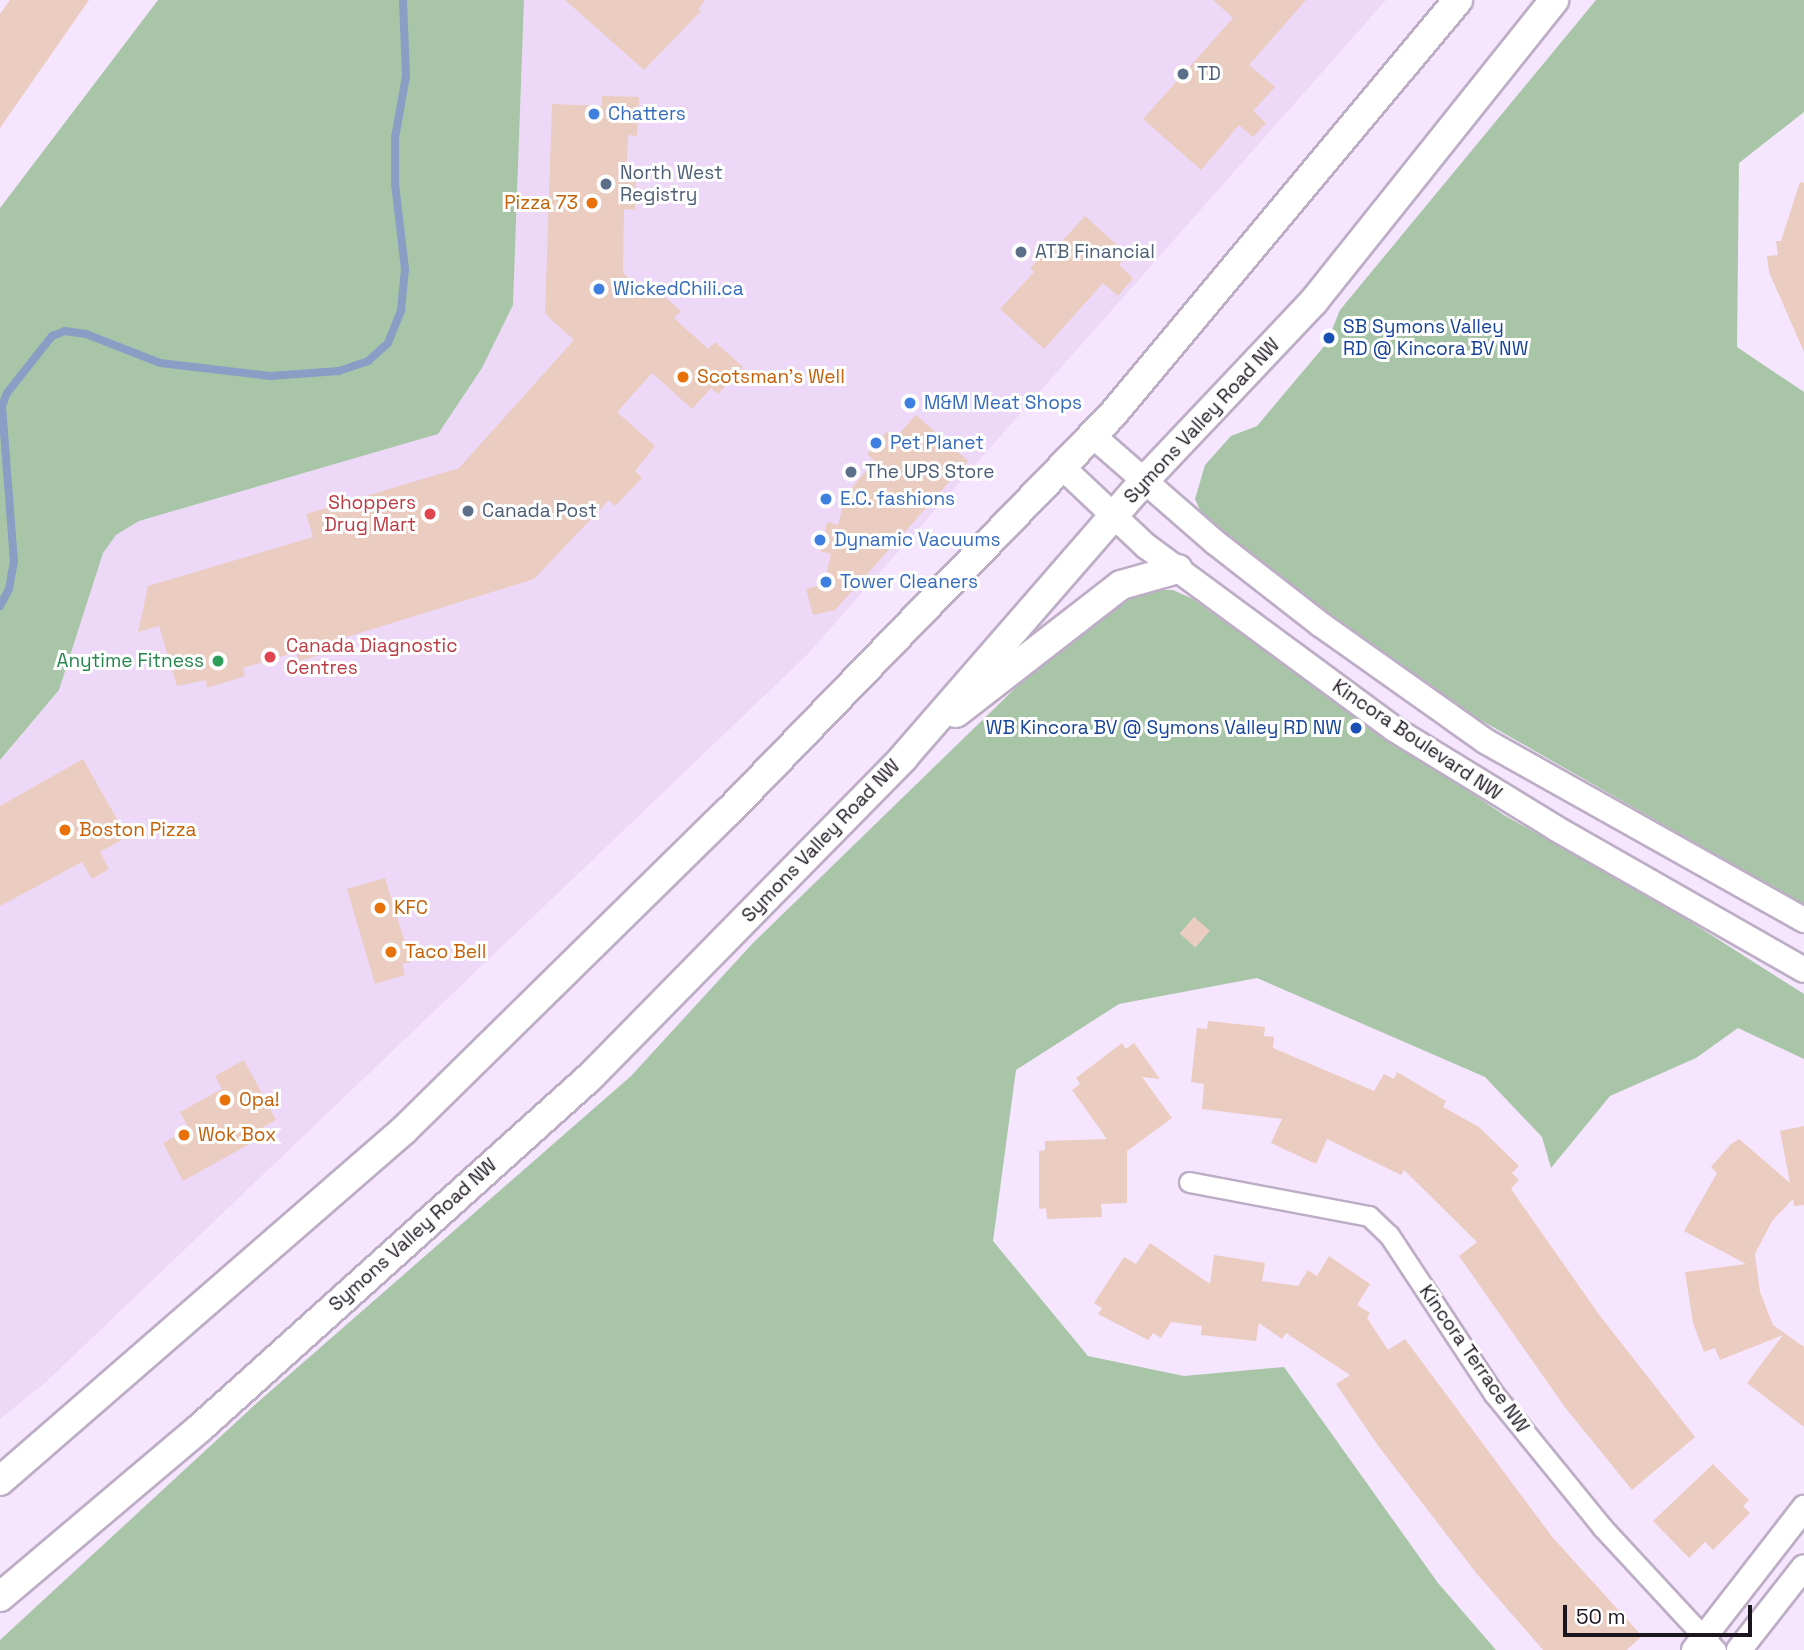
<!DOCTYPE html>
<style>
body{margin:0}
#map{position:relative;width:1804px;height:1650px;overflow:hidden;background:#f6e5fe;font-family:"Space Grotesk",sans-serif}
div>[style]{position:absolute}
.built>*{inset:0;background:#edd8f8}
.green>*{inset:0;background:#a8c6a7}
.stream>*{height:8px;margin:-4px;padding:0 4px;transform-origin:4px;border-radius:4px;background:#899ec5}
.building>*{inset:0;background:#ebccc0;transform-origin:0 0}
.roads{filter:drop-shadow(2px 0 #bdadc5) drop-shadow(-2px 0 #bdadc5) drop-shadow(0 2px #bdadc5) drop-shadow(0 -2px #bdadc5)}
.minor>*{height:19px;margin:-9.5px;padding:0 9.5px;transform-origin:9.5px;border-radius:9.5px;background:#fff}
.tertiary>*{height:24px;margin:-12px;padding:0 12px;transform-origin:12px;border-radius:12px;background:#fff}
.secondary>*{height:28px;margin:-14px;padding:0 14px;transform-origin:14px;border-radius:14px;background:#fff}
.dots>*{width:19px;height:19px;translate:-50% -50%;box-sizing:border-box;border:4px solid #fff;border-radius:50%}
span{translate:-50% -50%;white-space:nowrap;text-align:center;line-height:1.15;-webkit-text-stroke:6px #fff;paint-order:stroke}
.service-label{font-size:19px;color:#4e5e75}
.left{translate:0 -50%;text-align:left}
.shop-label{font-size:19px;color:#366cbe}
.food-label{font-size:19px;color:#c56008}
.right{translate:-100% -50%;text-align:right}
.transit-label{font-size:19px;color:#164399}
.street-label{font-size:19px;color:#1b151e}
.health-label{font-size:19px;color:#be3a42}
.leisure-label{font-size:19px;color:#27864d}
.scale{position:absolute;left:1563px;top:1605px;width:189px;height:32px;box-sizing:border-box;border:4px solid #1b151e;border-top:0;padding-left:9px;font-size:21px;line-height:24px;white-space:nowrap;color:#1b151e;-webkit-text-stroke:5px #fff;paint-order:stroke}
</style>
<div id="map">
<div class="built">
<i style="clip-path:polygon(524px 0,1386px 0,806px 656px,47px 1381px,0 1419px,0 760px,59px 690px,103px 552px,116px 535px,139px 521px,438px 434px,482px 368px,513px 305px)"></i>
</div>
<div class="green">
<i style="clip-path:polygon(158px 0,524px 0,513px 305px,482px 368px,438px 434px,139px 521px,116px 535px,103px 553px,59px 690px,0 760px,0 208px)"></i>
<i style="clip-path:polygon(1596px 0,1804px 0,1804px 112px,1739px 163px,1737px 347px,1804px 392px,1804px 905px,1423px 687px,1207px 526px,1195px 499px,1205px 465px,1231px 436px,1257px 426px,1326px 344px,1340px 310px)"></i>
<i style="clip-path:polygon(1151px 590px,1173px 590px,1193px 599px,1345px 709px,1504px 815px,1675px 912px,1804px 994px,1804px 1059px,1738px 1028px,1696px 1058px,1610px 1096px,1551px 1168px,1542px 1137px,1485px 1077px,1257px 978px,1119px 1004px,1016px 1070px,993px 1241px,1088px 1356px,1184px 1376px,1284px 1367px,1438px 1583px,1496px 1650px,0 1650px,0 1640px,258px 1402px,631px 1076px,752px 944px,1040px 664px,1114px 606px)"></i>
</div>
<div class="stream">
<i style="left:0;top:606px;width:19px;rotate:-62deg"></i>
<i style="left:9px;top:589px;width:27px;rotate:-80deg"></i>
<i style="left:14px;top:562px;width:156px;rotate:-94.4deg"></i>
<i style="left:2px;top:406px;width:14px;rotate:-69deg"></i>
<i style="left:7px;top:393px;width:73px;rotate:-51.7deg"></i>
<i style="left:52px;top:336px;width:14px;rotate:-21deg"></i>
<i style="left:65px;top:331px;width:21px;rotate:8deg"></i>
<i style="left:86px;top:334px;width:79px;rotate:21.4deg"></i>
<i style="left:160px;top:363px;width:111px;rotate:6.7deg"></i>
<i style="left:270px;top:376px;width:69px;rotate:-4.1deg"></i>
<i style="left:339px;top:371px;width:31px;rotate:-19deg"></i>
<i style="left:368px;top:361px;width:27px;rotate:-42deg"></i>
<i style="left:388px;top:343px;width:35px;rotate:-68deg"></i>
<i style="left:401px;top:310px;width:41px;rotate:-84.4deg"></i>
<i style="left:405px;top:269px;width:86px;rotate:-96.7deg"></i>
<i style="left:395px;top:184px;width:46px;rotate:-90deg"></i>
<i style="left:395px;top:138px;width:63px;rotate:-79.9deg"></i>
<i style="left:406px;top:76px;width:76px;rotate:-92.3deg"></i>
</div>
<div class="building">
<i style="clip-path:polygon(10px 0,89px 0,0 128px,0 14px)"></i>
<i style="clip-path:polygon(565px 0,705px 0,698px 9px,701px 11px,644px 70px)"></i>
<i style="clip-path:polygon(1213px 0,1306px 0,1249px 65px,1275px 87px,1253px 111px,1266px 123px,1253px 137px,1239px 125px,1201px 170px,1143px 119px,1233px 18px)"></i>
<i style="clip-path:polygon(602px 96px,639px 97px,637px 136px,628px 135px,626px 180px,636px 181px,635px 210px,624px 209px,623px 273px,653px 299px,659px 292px,681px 311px,674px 318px,708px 349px,715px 342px,743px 367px,718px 394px,711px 388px,692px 409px,652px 373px,617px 412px,655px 446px,635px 471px,642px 478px,615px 506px,609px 500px,534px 579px,334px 641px,337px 650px,299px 661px,296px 652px,243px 668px,245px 676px,207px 688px,206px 680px,177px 686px,159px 626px,138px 632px,148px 586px,313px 537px,306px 514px,459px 468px,574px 340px,545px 314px,552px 104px,602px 106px)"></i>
<i style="clip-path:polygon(1800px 182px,1804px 183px,1804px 352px,1769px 272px,1767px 256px,1778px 255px,1776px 241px,1781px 241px)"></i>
<i style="clip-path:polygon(1085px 216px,1128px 255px,1119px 265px,1133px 278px,1118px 296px,1103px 283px,1044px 349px,1000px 309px,1034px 272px,1030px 268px,1047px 249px,1051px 253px)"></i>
<i style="clip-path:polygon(916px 415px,968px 461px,835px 610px,813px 615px,806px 589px,824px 584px,831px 554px,820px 551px,827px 522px,838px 525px,846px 494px,875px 461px,867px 454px,887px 431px,895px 438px)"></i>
<i style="clip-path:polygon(83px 759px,127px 837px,100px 852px,109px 869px,92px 879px,82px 862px,0 906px,0 806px)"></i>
<i style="clip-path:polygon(385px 878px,411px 962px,402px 964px,405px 975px,375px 984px,347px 889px)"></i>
<i style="left:1194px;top:917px;width:21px;height:22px;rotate:41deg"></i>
<i style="clip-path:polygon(1208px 1021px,1265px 1027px,1264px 1036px,1274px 1037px,1273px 1048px,1374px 1091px,1384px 1074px,1394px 1079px,1397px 1072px,1446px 1101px,1443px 1107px,1479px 1127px,1519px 1166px,1512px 1173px,1519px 1180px,1511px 1189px,1600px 1316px,1695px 1437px,1632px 1490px,1564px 1406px,1459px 1256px,1477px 1242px,1404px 1170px,1401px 1175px,1327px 1139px,1316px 1164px,1271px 1143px,1282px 1119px,1202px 1109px,1204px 1084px,1191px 1082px,1197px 1028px,1207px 1029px)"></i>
<i style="clip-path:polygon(1122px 1043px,1126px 1049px,1134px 1043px,1160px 1079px,1142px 1077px,1172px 1118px,1127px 1151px,1127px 1203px,1101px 1204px,1102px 1217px,1047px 1219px,1046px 1208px,1039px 1209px,1039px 1151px,1045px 1150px,1045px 1141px,1107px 1139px,1072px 1090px,1080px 1084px,1076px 1078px)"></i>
<i style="clip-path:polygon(244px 1060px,276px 1120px,249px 1135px,253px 1142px,183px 1181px,163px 1143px,189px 1129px,180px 1112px,222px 1089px,215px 1076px)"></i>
<i style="clip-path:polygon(1804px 1126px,1804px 1205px,1794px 1206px,1793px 1199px,1772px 1221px,1755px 1254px,1760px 1292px,1773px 1325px,1804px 1347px,1804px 1427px,1747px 1383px,1783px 1335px,1720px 1360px,1715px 1348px,1704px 1352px,1693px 1323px,1685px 1272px,1746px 1264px,1684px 1231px,1717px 1173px,1711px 1167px,1731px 1144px,1739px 1139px,1790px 1183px,1780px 1131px)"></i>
<i style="clip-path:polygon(1150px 1243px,1210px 1284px,1214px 1255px,1265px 1263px,1262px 1281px,1298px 1286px,1308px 1270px,1317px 1276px,1329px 1256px,1370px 1284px,1357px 1305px,1370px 1313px,1367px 1318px,1388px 1350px,1405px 1339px,1553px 1538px,1642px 1636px,1627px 1650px,1543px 1650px,1477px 1574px,1379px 1447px,1336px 1384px,1350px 1375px,1286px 1333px,1282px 1339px,1259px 1323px,1256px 1341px,1201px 1335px,1202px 1326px,1171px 1322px,1161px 1338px,1153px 1333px,1148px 1340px,1098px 1314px,1102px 1308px,1094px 1303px,1124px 1257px,1136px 1264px)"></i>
<i style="clip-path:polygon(1713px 1464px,1749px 1500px,1743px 1506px,1750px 1513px,1713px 1550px,1705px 1542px,1689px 1558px,1653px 1521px)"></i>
</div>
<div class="roads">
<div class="minor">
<i style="left:1189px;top:1182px;width:183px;rotate:10.7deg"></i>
<i style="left:1369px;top:1216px;width:28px;rotate:44deg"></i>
<i style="left:1389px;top:1235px;width:191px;rotate:56.6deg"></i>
<i style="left:1494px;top:1394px;width:171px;rotate:50.9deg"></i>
<i style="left:1602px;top:1527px;width:168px;rotate:47.2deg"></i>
</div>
<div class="tertiary">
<i style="left:1092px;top:435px;width:164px;rotate:41.1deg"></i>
<i style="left:1216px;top:543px;width:132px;rotate:37.9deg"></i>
<i style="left:1320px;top:624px;width:202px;rotate:35.3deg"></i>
<i style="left:1485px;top:741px;width:366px;rotate:29.3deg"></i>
<i style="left:1061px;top:466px;width:117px;rotate:43.3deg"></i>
<i style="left:1146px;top:546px;width:308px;rotate:36.4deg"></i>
<i style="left:1394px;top:729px;width:191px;rotate:31.5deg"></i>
<i style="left:1557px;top:829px;width:284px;rotate:29.7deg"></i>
<i style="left:1694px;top:1650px;width:180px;rotate:-52.2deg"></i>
<i style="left:1739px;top:1650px;width:105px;rotate:-51.9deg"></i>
</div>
<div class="secondary">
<i style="left:956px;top:713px;width:209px;rotate:-37.8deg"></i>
<i style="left:1121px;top:585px;width:59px;rotate:-15.7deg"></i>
<i style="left:0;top:1481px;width:535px;rotate:-40.98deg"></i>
<i style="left:404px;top:1130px;width:455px;rotate:-44.5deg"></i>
<i style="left:729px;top:811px;width:552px;rotate:-45.95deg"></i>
<i style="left:1113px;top:414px;width:539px;rotate:-50.19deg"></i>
<i style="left:0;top:1597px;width:263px;rotate:-40.2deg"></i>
<i style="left:201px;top:1427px;width:523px;rotate:-41.98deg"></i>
<i style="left:590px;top:1077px;width:447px;rotate:-45.5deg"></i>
<i style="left:903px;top:758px;width:366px;rotate:-49deg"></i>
<i style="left:1143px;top:482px;width:249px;rotate:-46.6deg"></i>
<i style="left:1314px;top:301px;width:385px;rotate:-51.4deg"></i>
</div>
</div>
<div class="dots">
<i style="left:1183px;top:74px;background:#5c6f8a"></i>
<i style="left:594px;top:114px;background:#3f7fe0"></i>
<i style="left:606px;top:184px;background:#5c6f8a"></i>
<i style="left:592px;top:203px;background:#e8710a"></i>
<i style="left:1021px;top:252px;background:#5c6f8a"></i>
<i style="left:599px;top:289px;background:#3f7fe0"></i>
<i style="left:1329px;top:338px;background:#1a4fb4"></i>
<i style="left:683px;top:377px;background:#e8710a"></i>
<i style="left:910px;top:403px;background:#3f7fe0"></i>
<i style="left:876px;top:443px;background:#3f7fe0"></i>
<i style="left:851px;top:472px;background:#5c6f8a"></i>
<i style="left:826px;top:499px;background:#3f7fe0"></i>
<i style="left:468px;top:511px;background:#5c6f8a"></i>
<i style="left:430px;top:514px;background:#e0444e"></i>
<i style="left:820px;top:540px;background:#3f7fe0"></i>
<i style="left:826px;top:582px;background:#3f7fe0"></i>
<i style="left:270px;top:657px;background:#e0444e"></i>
<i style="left:218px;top:661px;background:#2e9e5b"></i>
<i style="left:1356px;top:728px;background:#1a4fb4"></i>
<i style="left:65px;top:830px;background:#e8710a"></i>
<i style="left:380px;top:908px;background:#e8710a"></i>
<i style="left:391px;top:952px;background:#e8710a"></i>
<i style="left:225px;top:1100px;background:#e8710a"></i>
<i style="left:184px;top:1135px;background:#e8710a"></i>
</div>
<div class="service-label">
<span class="left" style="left:1197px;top:74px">TD</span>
<span class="left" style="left:620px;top:184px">North West<br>Registry</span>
<span class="left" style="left:1035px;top:252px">ATB Financial</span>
<span class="left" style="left:865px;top:472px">The UPS Store</span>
<span class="left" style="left:482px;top:511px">Canada Post</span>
</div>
<div class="shop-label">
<span class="left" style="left:608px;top:114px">Chatters</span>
<span class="left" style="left:613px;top:289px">WickedChili.ca</span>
<span class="left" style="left:924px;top:403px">M&amp;M Meat Shops</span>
<span class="left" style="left:890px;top:443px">Pet Planet</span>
<span class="left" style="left:840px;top:499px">E.C. fashions</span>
<span class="left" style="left:834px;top:540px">Dynamic Vacuums</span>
<span class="left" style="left:840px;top:582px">Tower Cleaners</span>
</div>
<div class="food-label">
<span class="right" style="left:578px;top:203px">Pizza 73</span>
<span class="left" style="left:697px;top:377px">Scotsman's Well</span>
<span class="left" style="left:79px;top:830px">Boston Pizza</span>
<span class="left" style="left:394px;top:908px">KFC</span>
<span class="left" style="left:405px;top:952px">Taco Bell</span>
<span class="left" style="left:239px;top:1100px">Opa!</span>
<span class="left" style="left:198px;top:1135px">Wok Box</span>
</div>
<div class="transit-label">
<span class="left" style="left:1343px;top:338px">SB Symons Valley<br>RD @ Kincora BV NW</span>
<span class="right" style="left:1342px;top:728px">WB Kincora BV @ Symons Valley RD NW</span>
</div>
<div class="street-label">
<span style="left:1202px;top:421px;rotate:-47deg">Symons Valley Road NW</span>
<span style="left:1417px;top:740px;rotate:34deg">Kincora Boulevard NW</span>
<span style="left:821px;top:841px;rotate:-46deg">Symons Valley Road NW</span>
<span style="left:413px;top:1235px;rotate:-42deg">Symons Valley Road NW</span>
<span style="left:1474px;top:1359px;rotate:55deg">Kincora Terrace NW</span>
</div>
<div class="health-label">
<span class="right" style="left:416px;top:514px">Shoppers<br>Drug Mart</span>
<span class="left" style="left:286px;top:657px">Canada Diagnostic<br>Centres</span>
</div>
<div class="leisure-label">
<span class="right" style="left:204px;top:661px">Anytime Fitness</span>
</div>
<div class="scale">50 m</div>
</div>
